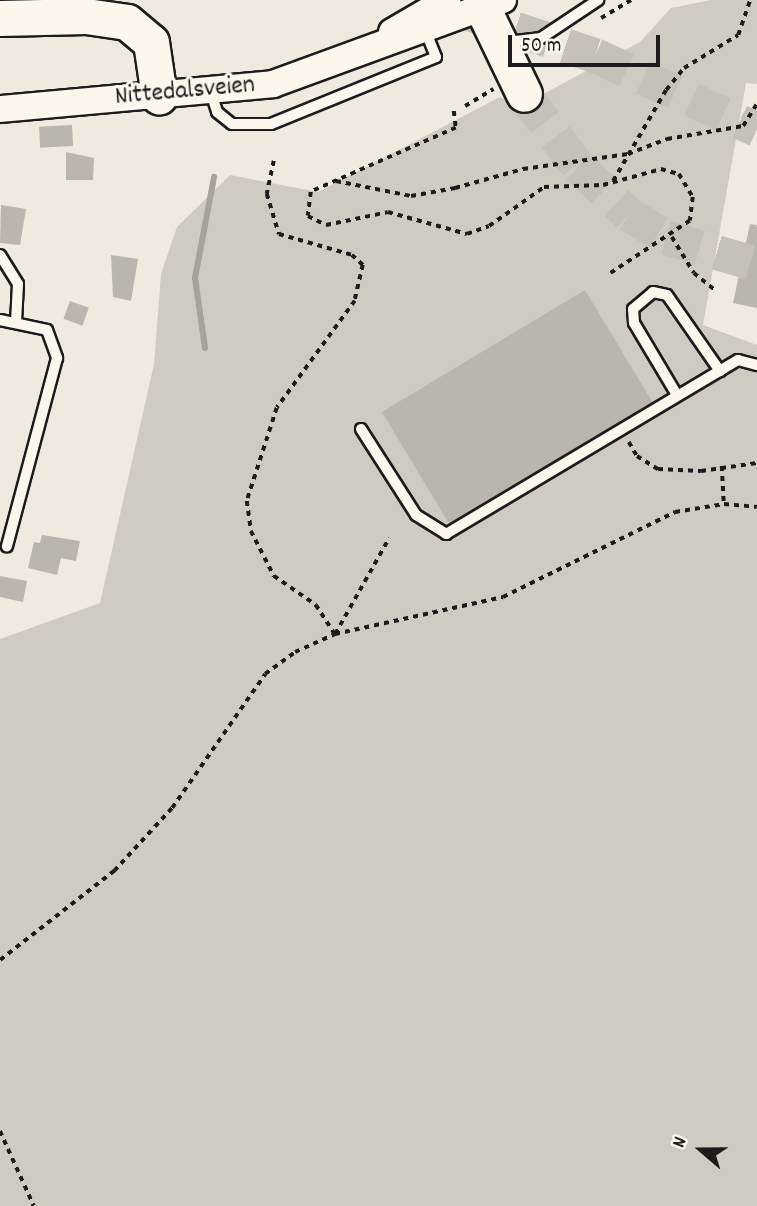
<!DOCTYPE html>
<style>
body{margin:0}
#map{position:relative;width:757px;height:1206px;overflow:hidden;background:#eeeadf;font-family:Dekko,sans-serif}
div>[style]{position:absolute}
.green>*{inset:0;background:#ceccc2}
.stream>*{height:6px;margin:-3px;padding:0 3px;transform-origin:3px;border-radius:3px;background:#a6a39d}
.building>*{inset:0;background:#b9b6af;transform-origin:0 0}
.highway-tunnel>*{height:35px;margin-top:-17.5px;transform-origin:0;background:repeating-linear-gradient(90deg,#c4c1b8 0 35px,transparent 0 53px)}
.path>*{height:3.5px;margin-top:-1.75px;transform-origin:0;background:repeating-linear-gradient(90deg,#1c1c1c 0 5px,transparent 0 10px)}
.roads{filter:drop-shadow(2px 0 #1c1c1c) drop-shadow(-2px 0 #1c1c1c) drop-shadow(0 2px #1c1c1c) drop-shadow(0 -2px #1c1c1c)}
.lane>*{height:10px;margin:-5px;padding:0 5px;transform-origin:5px;border-radius:5px;background:#fbf7ec}
.secondary>*{height:26px;margin:-13px;padding:0 13px;transform-origin:13px;border-radius:13px;background:#fbf7ec}
.highway>*{height:35px;margin:-17.5px;padding:0 17.5px;transform-origin:17.5px;border-radius:17.5px;background:#fbf7ec}
span{translate:-50% -50%;white-space:nowrap;text-align:center;line-height:1.15;-webkit-text-stroke:6px #fbf7ec;paint-order:stroke}
.street-label{font-size:26px;color:#1c1c1c}
.north{position:absolute;left:666px;top:1115px;width:70px;height:70px;-webkit-text-stroke:5px #fbf7ec;paint-order:stroke;rotate:290deg;font-size:19px;font-weight:700;line-height:28px;text-align:center;color:#1c1c1c}
.north::after{content:'';display:block;margin:auto;width:24px;height:32px;background:#1c1c1c;clip-path:polygon(50% 0,100% 100%,50% 72%,0 100%)}
.scale{position:absolute;left:508px;top:35px;width:152px;height:32px;box-sizing:border-box;border:4px solid #1c1c1c;border-top:0;padding-left:9px;font-size:21px;line-height:24px;white-space:nowrap;color:#1c1c1c;-webkit-text-stroke:5px #fbf7ec;paint-order:stroke}
</style>
<div id="map">
<div class="green">
<i style="clip-path:polygon(711px 0,757px 0,757px 84px,746px 83px,703px 325px,757px 345px,757px 1206px,0 1206px,0 639px,100px 603px,154px 364px,161px 274px,177px 227px,230px 175px,318px 192px,500px 97px,521px 106px,640px 42px,671px 8px)"></i>
</div>
<div class="stream">
<i style="left:205px;top:348px;width:71px;rotate:-98.1deg"></i>
<i style="left:195px;top:278px;width:103px;rotate:-79.3deg"></i>
</div>
<div class="building">
<i style="left:72px;top:125px;width:21px;height:33px;rotate:87deg"></i>
<i style="clip-path:polygon(66px 152px,94px 158px,93px 180px,66px 180px)"></i>
<i style="clip-path:polygon(1px 205px,26px 209px,20px 245px,0 243px)"></i>
<i style="clip-path:polygon(750px 224px,757px 225px,757px 308px,733px 303px)"></i>
<i style="clip-path:polygon(111px 255px,138px 259px,131px 301px,113px 297px)"></i>
<i style="left:585px;top:290px;width:131px;height:237px;rotate:59deg"></i>
<i style="left:70px;top:301px;width:20px;height:19px;rotate:20deg"></i>
<i style="clip-path:polygon(42px 535px,80px 541px,76px 561px,61px 558px,57px 575px,28px 568px,34px 542px,40px 543px)"></i>
<i style="clip-path:polygon(0 576px,27px 581px,23px 602px,0 597px)"></i>
</div>
<div class="highway-tunnel">
<i style="left:465px;top:12px;width:137px;rotate:18.3deg"></i>
<i style="left:595px;top:55px;width:178px;rotate:24.6deg"></i>
<i style="left:524px;top:94px;width:90px;rotate:53.1deg"></i>
<i style="left:578px;top:166px;width:70px;rotate:43.3deg"></i>
<i style="left:629px;top:214px;width:44px;rotate:31.9deg"></i>
<i style="left:666px;top:237px;width:95px;rotate:16.5deg"></i>
</div>
<div class="path">
<i style="left:601px;top:18px;width:35px;rotate:-31deg"></i>
<i style="left:465px;top:106px;width:33px;rotate:-31deg"></i>
<i style="left:454px;top:111px;width:17px;rotate:83deg"></i>
<i style="left:456px;top:128px;width:158px;rotate:156.2deg"></i>
<i style="left:311px;top:192px;width:24px;rotate:97deg"></i>
<i style="left:308px;top:216px;width:20px;rotate:27deg"></i>
<i style="left:326px;top:225px;width:63px;rotate:-11.8deg"></i>
<i style="left:388px;top:212px;width:82px;rotate:15.6deg"></i>
<i style="left:467px;top:234px;width:23px;rotate:-20deg"></i>
<i style="left:489px;top:226px;width:67px;rotate:-35.3deg"></i>
<i style="left:544px;top:187px;width:59px;rotate:-1.9deg"></i>
<i style="left:603px;top:185px;width:60px;rotate:-15.4deg"></i>
<i style="left:661px;top:169px;width:19px;rotate:16deg"></i>
<i style="left:679px;top:174px;width:27px;rotate:59deg"></i>
<i style="left:693px;top:197px;width:24px;rotate:97deg"></i>
<i style="left:690px;top:221px;width:95px;rotate:146.6deg"></i>
<i style="left:274px;top:161px;width:34px;rotate:102deg"></i>
<i style="left:267px;top:194px;width:42px;rotate:73.3deg"></i>
<i style="left:279px;top:234px;width:76px;rotate:16deg"></i>
<i style="left:352px;top:255px;width:15px;rotate:42deg"></i>
<i style="left:363px;top:265px;width:37px;rotate:103deg"></i>
<i style="left:355px;top:301px;width:132px;rotate:126.1deg"></i>
<i style="left:277px;top:408px;width:98px;rotate:107.9deg"></i>
<i style="left:247px;top:501px;width:30px;rotate:82deg"></i>
<i style="left:251px;top:531px;width:51px;rotate:62.9deg"></i>
<i style="left:274px;top:576px;width:51px;rotate:34.6deg"></i>
<i style="left:316px;top:605px;width:35px;rotate:57deg"></i>
<i style="left:336px;top:181px;width:76px;rotate:11.3deg"></i>
<i style="left:411px;top:196px;width:45px;rotate:-10.3deg"></i>
<i style="left:455px;top:188px;width:71px;rotate:-15.6deg"></i>
<i style="left:523px;top:169px;width:106px;rotate:-8.1deg"></i>
<i style="left:628px;top:154px;width:42px;rotate:-21deg"></i>
<i style="left:667px;top:139px;width:77px;rotate:-9.7deg"></i>
<i style="left:743px;top:126px;width:26px;rotate:-58deg"></i>
<i style="left:613px;top:181px;width:105px;rotate:-59.8deg"></i>
<i style="left:666px;top:90px;width:28px;rotate:-51deg"></i>
<i style="left:684px;top:68px;width:63px;rotate:-31.4deg"></i>
<i style="left:738px;top:35px;width:37px;rotate:-71deg"></i>
<i style="left:672px;top:237px;width:42px;rotate:58.6deg"></i>
<i style="left:694px;top:273px;width:27px;rotate:39deg"></i>
<i style="left:629px;top:442px;width:16px;rotate:60deg"></i>
<i style="left:637px;top:456px;width:25px;rotate:32deg"></i>
<i style="left:658px;top:469px;width:43px;rotate:2.7deg"></i>
<i style="left:701px;top:471px;width:57px;rotate:-8.1deg"></i>
<i style="left:722px;top:466px;width:38px;rotate:87deg"></i>
<i style="left:335px;top:634px;width:110px;rotate:-60.6deg"></i>
<i style="left:0;top:960px;width:145px;rotate:-38deg"></i>
<i style="left:114px;top:871px;width:86px;rotate:-47.4deg"></i>
<i style="left:172px;top:808px;width:163px;rotate:-55.2deg"></i>
<i style="left:265px;top:674px;width:37px;rotate:-36deg"></i>
<i style="left:295px;top:652px;width:44px;rotate:-24.2deg"></i>
<i style="left:335px;top:634px;width:172px;rotate:-12.4deg"></i>
<i style="left:503px;top:597px;width:192px;rotate:-26.3deg"></i>
<i style="left:675px;top:512px;width:50px;rotate:-9.3deg"></i>
<i style="left:724px;top:504px;width:33px;rotate:5deg"></i>
<i style="left:0;top:1131px;width:82px;rotate:65.6deg"></i>
</div>
<div class="roads">
<div class="lane">
<i style="left:507px;top:42px;width:34px;rotate:-7deg"></i>
<i style="left:541px;top:38px;width:69px;rotate:-33.7deg"></i>
<i style="left:211px;top:93px;width:20px;rotate:72deg"></i>
<i style="left:217px;top:112px;width:19px;rotate:39deg"></i>
<i style="left:232px;top:124px;width:39px"></i>
<i style="left:271px;top:124px;width:178px;rotate:-22.1deg"></i>
<i style="left:436px;top:57px;width:29px;rotate:-112deg"></i>
<i style="left:0;top:255px;width:34px;rotate:58deg"></i>
<i style="left:18px;top:284px;width:38px;rotate:93deg"></i>
<i style="left:0;top:320px;width:48px;rotate:12deg"></i>
<i style="left:47px;top:330px;width:30px;rotate:70deg"></i>
<i style="left:57px;top:358px;width:195px;rotate:104.9deg"></i>
<i style="left:677px;top:395px;width:84px;rotate:-120.8deg"></i>
<i style="left:634px;top:323px;width:14px;rotate:-94deg"></i>
<i style="left:633px;top:309px;width:26px;rotate:-40deg"></i>
<i style="left:653px;top:292px;width:14px;rotate:12deg"></i>
<i style="left:667px;top:295px;width:93px;rotate:55.1deg"></i>
<i style="left:361px;top:429px;width:102px;rotate:57.4deg"></i>
<i style="left:416px;top:515px;width:36px;rotate:32deg"></i>
<i style="left:446px;top:534px;width:340px;rotate:-30.8deg"></i>
<i style="left:738px;top:360px;width:20px;rotate:15deg"></i>
</div>
<div class="secondary">
<i style="left:392px;top:32px;width:64px;rotate:-30.2deg"></i>
<i style="left:0;top:109px;width:274px;rotate:-5.2deg"></i>
<i style="left:273px;top:84px;width:245px;rotate:-20.1deg"></i>
</div>
<div class="highway">
<i style="left:484px;top:0;width:9px;rotate:96deg"></i>
<i style="left:483px;top:9px;width:94px;rotate:64.2deg"></i>
<i style="left:0;top:18px;width:86px;rotate:-1.3deg"></i>
<i style="left:86px;top:16px;width:41px;rotate:8.3deg"></i>
<i style="left:127px;top:22px;width:31px;rotate:40deg"></i>
<i style="left:151px;top:42px;width:55px;rotate:81.6deg"></i>
</div>
</div>
<div class="street-label">
<span style="left:185px;top:92px;rotate:-5deg">Nittedalsveien</span>
</div>
<div class="north">N</div>
<div class="scale">50 m</div>
</div>
